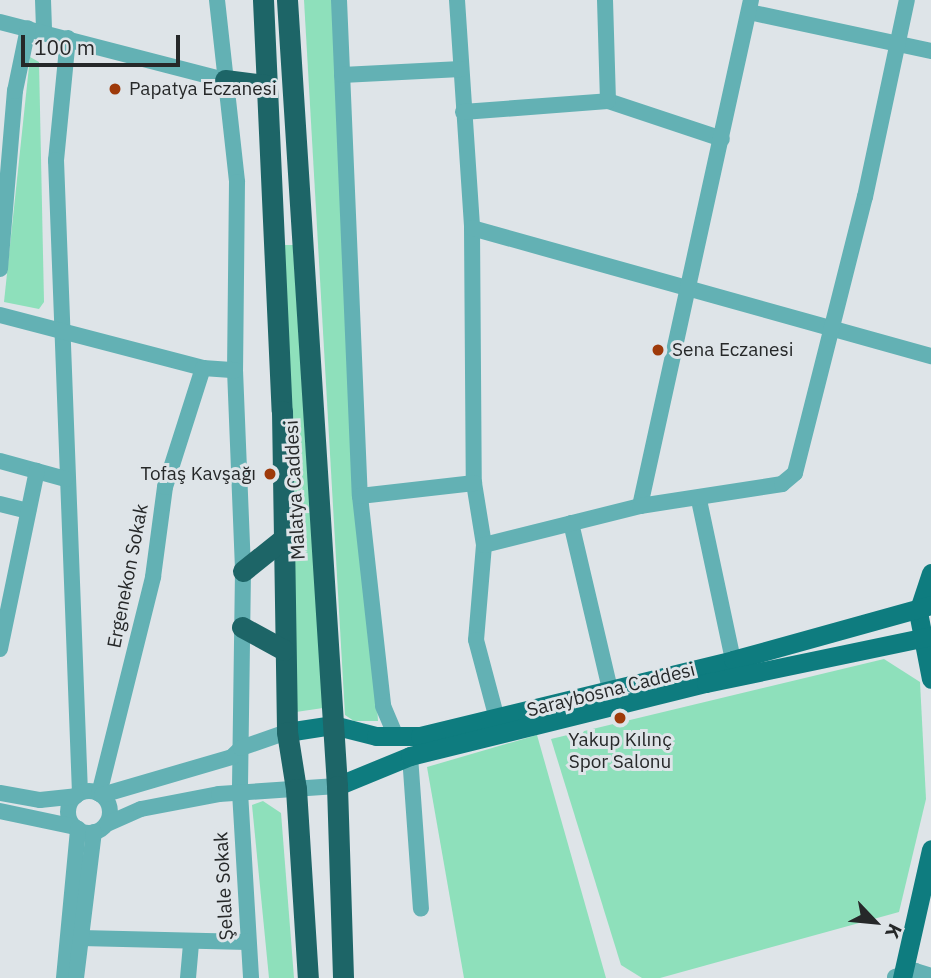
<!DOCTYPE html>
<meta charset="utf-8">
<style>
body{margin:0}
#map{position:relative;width:931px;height:978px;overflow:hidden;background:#dee4e8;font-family:"IBM Plex Sans",sans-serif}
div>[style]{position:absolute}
.green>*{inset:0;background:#8ee0bb}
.minor>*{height:16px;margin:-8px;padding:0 8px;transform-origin:8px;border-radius:8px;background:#63b1b4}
.minor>.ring{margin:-8px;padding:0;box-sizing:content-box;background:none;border:16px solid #63b1b4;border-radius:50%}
.major>*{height:19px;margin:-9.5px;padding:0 9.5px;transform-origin:9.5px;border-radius:9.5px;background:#0e7c7f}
.highway>*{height:21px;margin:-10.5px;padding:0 10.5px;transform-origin:10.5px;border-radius:10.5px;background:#1d6567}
.dots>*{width:19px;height:19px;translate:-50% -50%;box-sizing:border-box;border:4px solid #dee4e8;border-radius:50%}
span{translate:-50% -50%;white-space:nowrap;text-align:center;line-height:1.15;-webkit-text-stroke:6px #dee4e8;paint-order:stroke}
.poi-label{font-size:19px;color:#262829}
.left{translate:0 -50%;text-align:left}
.right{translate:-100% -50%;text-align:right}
.street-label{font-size:19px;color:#262829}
.north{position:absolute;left:840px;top:887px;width:70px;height:70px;-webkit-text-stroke:5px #dee4e8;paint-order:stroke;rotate:116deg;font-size:19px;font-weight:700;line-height:28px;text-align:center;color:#262829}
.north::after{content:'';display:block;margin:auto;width:24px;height:32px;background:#262829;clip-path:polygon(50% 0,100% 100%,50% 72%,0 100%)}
.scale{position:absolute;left:21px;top:35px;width:159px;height:32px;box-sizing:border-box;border:4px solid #262829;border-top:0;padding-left:9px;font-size:21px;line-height:24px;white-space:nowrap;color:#262829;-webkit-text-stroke:5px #dee4e8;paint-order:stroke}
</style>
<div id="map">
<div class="green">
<i style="clip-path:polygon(304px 0,332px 0,378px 721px,354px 721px,345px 715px)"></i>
<i style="clip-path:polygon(30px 57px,39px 62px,44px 302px,39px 309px,4px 302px)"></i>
<i style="clip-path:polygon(283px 245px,293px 245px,323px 708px,296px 712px)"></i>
<i style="clip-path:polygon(884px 659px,920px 682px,926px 799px,899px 912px,660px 978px,642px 978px,621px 965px,551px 739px)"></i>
<i style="clip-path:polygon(537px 735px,606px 978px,464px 978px,427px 767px)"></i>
<i style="clip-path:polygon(263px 801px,281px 813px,294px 978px,269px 978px,252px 805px)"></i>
</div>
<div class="minor">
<i style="left:43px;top:0;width:32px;rotate:88deg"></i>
<i style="left:217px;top:0;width:183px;rotate:83.7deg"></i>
<i style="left:237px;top:182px;width:188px;rotate:90.6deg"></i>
<i style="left:235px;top:370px;width:201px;rotate:87.7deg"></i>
<i style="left:243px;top:571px;width:221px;rotate:90.8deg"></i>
<i style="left:240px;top:792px;width:186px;rotate:86.6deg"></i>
<i style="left:339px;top:0;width:496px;rotate:87.6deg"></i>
<i style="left:360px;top:496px;width:211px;rotate:83.7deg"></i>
<i style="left:383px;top:706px;width:33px;rotate:67deg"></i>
<i style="left:457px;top:0;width:228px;rotate:86.2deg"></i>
<i style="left:472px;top:228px;width:255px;rotate:89.6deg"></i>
<i style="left:474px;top:483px;width:63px;rotate:80.8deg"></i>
<i style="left:484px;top:545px;width:95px;rotate:94.8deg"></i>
<i style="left:476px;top:640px;width:82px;rotate:75.1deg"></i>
<i style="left:749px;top:12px;width:186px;rotate:12.1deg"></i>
<i style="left:0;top:22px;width:232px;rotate:14.5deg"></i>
<i style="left:68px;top:38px;width:123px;rotate:95.6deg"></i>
<i style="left:56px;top:160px;width:633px;rotate:87.83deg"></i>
<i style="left:342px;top:75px;width:119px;rotate:-2.9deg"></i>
<i style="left:608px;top:101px;width:120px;rotate:18.4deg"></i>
<i style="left:463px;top:112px;width:145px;rotate:-4.3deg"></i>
<i style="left:608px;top:101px;width:101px;rotate:-91.7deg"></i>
<i style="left:472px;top:228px;width:477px;rotate:15.6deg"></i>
<i style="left:0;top:269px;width:179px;rotate:-85.2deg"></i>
<i style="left:15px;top:91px;width:64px;rotate:-78.3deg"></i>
<i style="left:0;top:315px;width:210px;rotate:14.6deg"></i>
<i style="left:203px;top:368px;width:32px;rotate:4deg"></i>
<i style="left:0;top:461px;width:68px;rotate:15.3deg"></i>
<i style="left:360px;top:496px;width:115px;rotate:-6.5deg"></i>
<i style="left:699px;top:500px;width:164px;rotate:78deg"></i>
<i style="left:0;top:504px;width:29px;rotate:14deg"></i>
<i style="left:640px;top:506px;width:518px;rotate:-77.63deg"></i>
<i style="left:571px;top:523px;width:171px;rotate:76.8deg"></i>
<i style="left:484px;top:545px;width:161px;rotate:-14deg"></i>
<i style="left:640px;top:506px;width:144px;rotate:-8.8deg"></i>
<i style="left:782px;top:484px;width:17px;rotate:-40deg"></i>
<i style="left:795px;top:473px;width:285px;rotate:-75.8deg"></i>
<i style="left:865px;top:197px;width:201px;rotate:-78deg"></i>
<i style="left:0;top:649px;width:182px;rotate:-78.3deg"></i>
<i style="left:410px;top:756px;width:153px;rotate:85.9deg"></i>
<i class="ring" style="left:68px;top:791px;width:26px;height:26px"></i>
<i style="left:0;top:793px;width:41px;rotate:9.9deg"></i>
<i style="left:40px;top:800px;width:36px;rotate:-6deg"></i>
<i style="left:99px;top:794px;width:224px;rotate:-76deg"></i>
<i style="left:153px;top:577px;width:91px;rotate:-82.4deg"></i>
<i style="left:165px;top:487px;width:125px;rotate:-72.3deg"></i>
<i style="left:102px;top:795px;width:135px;rotate:-16.3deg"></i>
<i style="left:232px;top:757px;width:13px;rotate:-45deg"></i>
<i style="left:241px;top:748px;width:49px;rotate:-19.2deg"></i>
<i style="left:0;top:811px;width:77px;rotate:12deg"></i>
<i style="left:107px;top:824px;width:37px;rotate:-24deg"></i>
<i style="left:141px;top:809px;width:79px;rotate:-10.9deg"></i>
<i style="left:219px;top:794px;width:118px;rotate:-3.9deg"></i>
<i style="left:81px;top:938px;width:167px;rotate:1.4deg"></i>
<i style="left:895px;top:977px;width:21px;rotate:-17deg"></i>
<i style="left:915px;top:971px;width:17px;rotate:17deg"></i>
<i style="left:64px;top:978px;width:150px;rotate:-84.6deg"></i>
<i style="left:76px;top:978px;width:147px;rotate:-83deg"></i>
<i style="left:188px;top:978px;width:36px;rotate:-85deg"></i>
</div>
<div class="major">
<i style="left:931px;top:573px;width:41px;rotate:108.4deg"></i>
<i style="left:918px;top:612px;width:68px;rotate:79deg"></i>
<i style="left:287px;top:732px;width:47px;rotate:-8.7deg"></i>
<i style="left:333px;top:725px;width:44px;rotate:14.3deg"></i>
<i style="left:376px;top:736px;width:44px"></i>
<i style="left:420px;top:736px;width:322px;rotate:-13.6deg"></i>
<i style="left:733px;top:660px;width:205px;rotate:-15.5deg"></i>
<i style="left:337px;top:786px;width:79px;rotate:-22.3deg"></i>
<i style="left:410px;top:756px;width:305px;rotate:-13.9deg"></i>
<i style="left:706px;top:683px;width:230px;rotate:-11.8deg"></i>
<i style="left:902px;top:978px;width:132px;rotate:-77.3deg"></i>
</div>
<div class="highway">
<i style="left:263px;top:0;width:411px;rotate:87.4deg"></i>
<i style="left:282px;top:411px;width:321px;rotate:89.1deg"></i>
<i style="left:287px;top:732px;width:58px;rotate:81deg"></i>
<i style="left:296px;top:789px;width:189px;rotate:86.4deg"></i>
<i style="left:287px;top:0;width:788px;rotate:86.36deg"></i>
<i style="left:337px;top:786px;width:192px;rotate:88.2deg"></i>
<i style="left:225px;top:80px;width:41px;rotate:7deg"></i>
<i style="left:243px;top:571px;width:51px;rotate:-38.7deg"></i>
<i style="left:242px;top:627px;width:48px;rotate:28.7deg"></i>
</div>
<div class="dots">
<i style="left:115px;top:89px;background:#9e3a0a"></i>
<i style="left:658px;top:350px;background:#9e3a0a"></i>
<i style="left:270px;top:474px;background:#9e3a0a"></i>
<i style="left:620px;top:718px;background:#9e3a0a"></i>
</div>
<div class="poi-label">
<span class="left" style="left:129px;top:89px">Papatya Eczanesi</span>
<span class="left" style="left:672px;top:350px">Sena Eczanesi</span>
<span class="right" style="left:256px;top:474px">Tofaş Kavşağı</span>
<span style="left:620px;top:751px">Yakup Kılınç<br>Spor Salonu</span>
</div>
<div class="street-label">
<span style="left:295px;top:490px;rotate:-93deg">Malatya Caddesi</span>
<span style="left:128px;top:576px;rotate:-79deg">Ergenekon Sokak</span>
<span style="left:611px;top:690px;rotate:-14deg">Saraybosna Caddesi</span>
<span style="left:224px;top:886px;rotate:-93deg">Şelale Sokak</span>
</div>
<div class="north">K</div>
<div class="scale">100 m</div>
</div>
